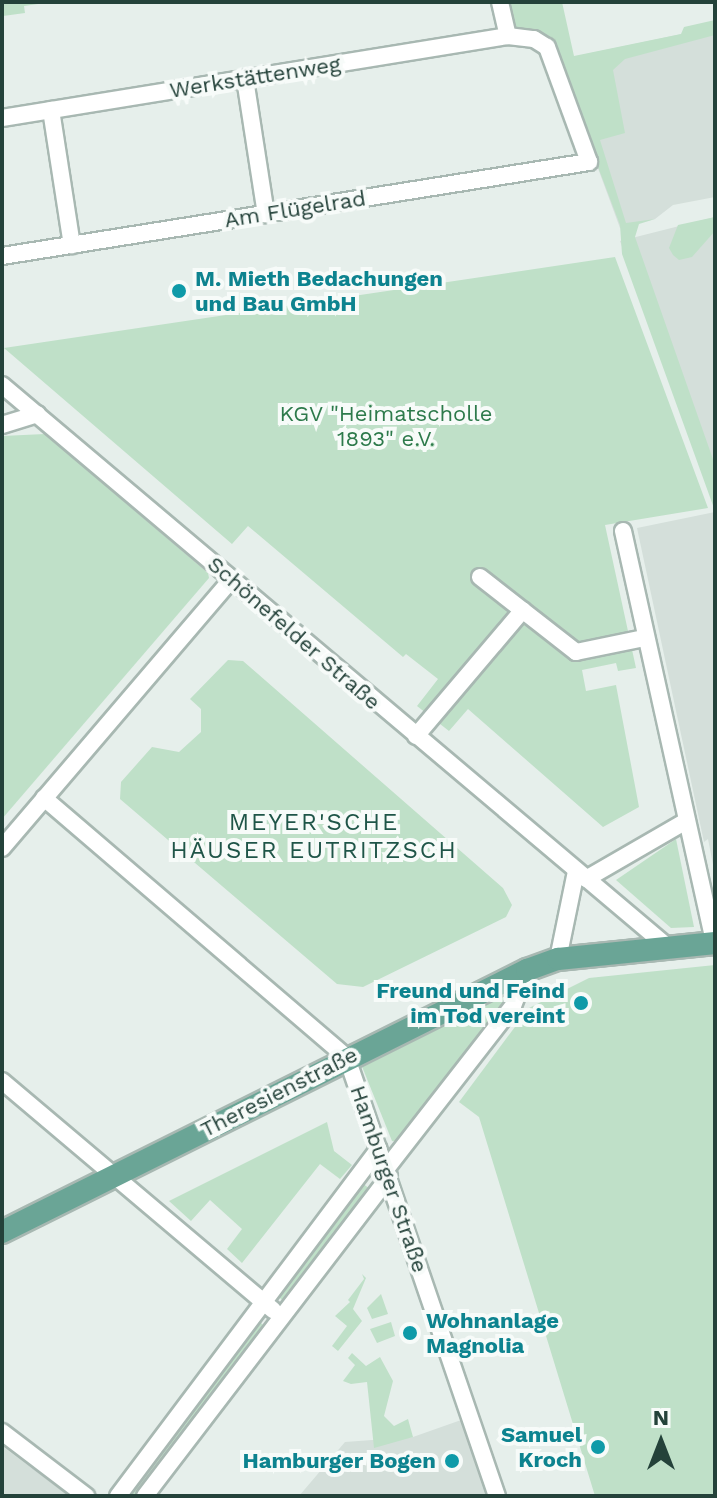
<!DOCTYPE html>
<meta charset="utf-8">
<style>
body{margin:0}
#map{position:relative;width:717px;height:1498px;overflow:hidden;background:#e6efeb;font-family:"Work Sans",sans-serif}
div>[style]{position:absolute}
.built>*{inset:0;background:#d4dfda}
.green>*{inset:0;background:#bfe0c8}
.roads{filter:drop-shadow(2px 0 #a8b8b2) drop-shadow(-2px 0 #a8b8b2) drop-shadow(0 2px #a8b8b2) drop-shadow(0 -2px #a8b8b2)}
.minor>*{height:16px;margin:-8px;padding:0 8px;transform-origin:8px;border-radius:8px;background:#fff}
.major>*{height:22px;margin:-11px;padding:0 11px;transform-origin:11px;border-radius:11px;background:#6aa596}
.dots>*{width:22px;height:22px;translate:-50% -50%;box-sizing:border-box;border:4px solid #f7fbf9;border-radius:50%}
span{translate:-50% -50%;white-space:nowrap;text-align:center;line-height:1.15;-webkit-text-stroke:8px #f7fbf9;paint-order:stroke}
.street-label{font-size:22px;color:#24423a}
.culture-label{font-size:22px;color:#0d838f;font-weight:700}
.left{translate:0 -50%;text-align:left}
.right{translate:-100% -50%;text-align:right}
.park-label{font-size:22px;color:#2d7a4b}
.neighbourhood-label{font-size:24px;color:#1f5548;letter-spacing:2px}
.frame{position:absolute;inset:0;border:4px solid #24423a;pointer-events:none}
.north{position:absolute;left:621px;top:1402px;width:80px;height:80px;-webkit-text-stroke:6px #f7fbf9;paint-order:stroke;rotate:0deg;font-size:22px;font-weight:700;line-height:32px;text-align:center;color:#24423a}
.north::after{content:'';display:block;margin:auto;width:28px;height:36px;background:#24423a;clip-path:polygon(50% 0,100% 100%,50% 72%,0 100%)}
</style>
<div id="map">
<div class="built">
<i style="clip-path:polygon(715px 27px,715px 197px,673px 205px,655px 219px,620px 228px,558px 60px)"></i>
<i style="clip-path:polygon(715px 217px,715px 500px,620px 241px)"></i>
<i style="clip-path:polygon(715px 512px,715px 875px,708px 839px,704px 842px,637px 528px)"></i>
<i style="clip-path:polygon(464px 1419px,490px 1496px,299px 1496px,345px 1442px,413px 1437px)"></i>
<i style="clip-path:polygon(2px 1446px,69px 1496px,2px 1496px)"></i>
</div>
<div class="green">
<i style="clip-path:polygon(2px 2px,45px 2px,45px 3px,24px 6px,25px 13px,3px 16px)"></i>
<i style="clip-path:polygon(508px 2px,562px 2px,574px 56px,681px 34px,684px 27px,715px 20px,715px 35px,625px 59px,613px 70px,625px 133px,600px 140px,626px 223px,655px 219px,639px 224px,635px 237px,715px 465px,715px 511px,622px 254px,620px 225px,551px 43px,541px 36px,514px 28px)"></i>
<i style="clip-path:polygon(715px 217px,715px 231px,692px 257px,679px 260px,673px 255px,669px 248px,678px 225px)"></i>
<i style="clip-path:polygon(615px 257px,708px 508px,605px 525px,636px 668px,618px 671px,616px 663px,582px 670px,586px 691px,616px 685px,639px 807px,603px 827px,468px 709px,449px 731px,417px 706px,438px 679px,406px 654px,403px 657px,248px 526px,232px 544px,4px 348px)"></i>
<i style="clip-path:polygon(45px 434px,208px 573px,209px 578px,2px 819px,2px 436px)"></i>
<i style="clip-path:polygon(228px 660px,243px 661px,503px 888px,512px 905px,506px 917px,363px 987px,337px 984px,120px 799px,121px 782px,152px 747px,179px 752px,201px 732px,201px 709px,190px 699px)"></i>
<i style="clip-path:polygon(676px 839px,694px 927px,671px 928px,616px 880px)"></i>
<i style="clip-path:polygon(715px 965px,715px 1496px,595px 1496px,479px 1117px,459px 1102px,529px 1008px,589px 978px)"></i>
<i style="clip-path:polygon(497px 995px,503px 996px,504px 1006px,398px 1142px,392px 1141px,361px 1064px)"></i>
<i style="clip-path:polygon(327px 1122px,334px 1151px,352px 1165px,340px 1179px,320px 1164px,242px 1263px,227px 1249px,242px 1229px,210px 1200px,191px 1221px,169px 1201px)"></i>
<i style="clip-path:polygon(361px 1182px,371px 1190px,287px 1300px,282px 1300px,278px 1296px)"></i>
<i style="clip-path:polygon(362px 1274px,366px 1278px,353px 1309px,362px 1321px,338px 1351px,332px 1346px,347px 1326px,335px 1316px,350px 1302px,348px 1300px,364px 1279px)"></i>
<i style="clip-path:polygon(381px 1294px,388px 1314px,372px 1319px,367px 1308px)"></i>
<i style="clip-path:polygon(259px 1321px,266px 1328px,141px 1496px,126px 1496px)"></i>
<i style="clip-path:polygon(391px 1322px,395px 1336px,377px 1343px,370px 1329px)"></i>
<i style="clip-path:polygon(352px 1353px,366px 1366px,380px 1357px,393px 1381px,384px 1416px,394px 1426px,408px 1419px,413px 1437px,374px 1448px,367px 1382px,351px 1384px,343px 1381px,355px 1365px,348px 1358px)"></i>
</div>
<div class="roads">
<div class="minor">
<i style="left:500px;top:2px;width:35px;rotate:77deg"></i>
<i style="left:245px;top:79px;width:137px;rotate:81.2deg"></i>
<i style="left:51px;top:110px;width:137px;rotate:81.2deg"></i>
<i style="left:2px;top:118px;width:513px;rotate:-9.21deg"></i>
<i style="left:508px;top:36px;width:26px;rotate:7deg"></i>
<i style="left:534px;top:39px;width:15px;rotate:32deg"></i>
<i style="left:547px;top:47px;width:122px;rotate:69.9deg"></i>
<i style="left:589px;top:162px;width:594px;rotate:170.9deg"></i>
<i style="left:2px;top:385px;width:873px;rotate:40.17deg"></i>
<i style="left:2px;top:425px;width:37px;rotate:-17deg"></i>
<i style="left:623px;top:531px;width:422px;rotate:77.5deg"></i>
<i style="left:480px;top:577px;width:122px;rotate:38deg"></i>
<i style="left:576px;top:652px;width:69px;rotate:-11.6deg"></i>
<i style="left:416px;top:736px;width:165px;rotate:-49.7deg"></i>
<i style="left:44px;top:798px;width:399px;rotate:40.6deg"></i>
<i style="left:347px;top:1058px;width:463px;rotate:71.1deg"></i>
<i style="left:2px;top:848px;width:353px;rotate:-49.5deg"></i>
<i style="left:586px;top:879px;width:116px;rotate:-30.1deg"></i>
<i style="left:558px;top:959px;width:90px;rotate:-78.4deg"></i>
<i style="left:2px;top:1081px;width:355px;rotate:40.2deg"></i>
<i style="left:386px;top:1169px;width:207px;rotate:-52.1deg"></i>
<i style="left:513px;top:1006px;width:39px;rotate:-69deg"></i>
<i style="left:2px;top:1432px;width:106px;rotate:37.3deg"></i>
<i style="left:118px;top:1496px;width:434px;rotate:-53.1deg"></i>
<i style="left:145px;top:1496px;width:402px;rotate:-52.6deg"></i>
</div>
<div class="major">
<i style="left:2px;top:1232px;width:587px;rotate:-26.52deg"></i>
<i style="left:527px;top:970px;width:33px;rotate:-20deg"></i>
<i style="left:558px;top:959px;width:158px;rotate:-5.8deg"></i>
</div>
</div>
<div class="dots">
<i style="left:179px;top:291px;background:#0f9aa8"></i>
<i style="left:581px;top:1003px;background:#0f9aa8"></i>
<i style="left:410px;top:1333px;background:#0f9aa8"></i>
<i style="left:598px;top:1447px;background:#0f9aa8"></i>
<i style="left:452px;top:1461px;background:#0f9aa8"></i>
</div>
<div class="street-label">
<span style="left:255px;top:77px;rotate:-9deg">Werkstättenweg</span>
<span style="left:295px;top:209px;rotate:-9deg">Am Flügelrad</span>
<span style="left:294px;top:633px;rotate:41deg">Schönefelder Straße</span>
<span style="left:279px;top:1092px;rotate:-27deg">Theresienstraße</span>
<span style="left:389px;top:1179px;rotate:71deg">Hamburger Straße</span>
</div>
<div class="culture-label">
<span class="left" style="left:195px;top:291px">M. Mieth Bedachungen<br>und Bau GmbH</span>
<span class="right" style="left:565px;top:1003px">Freund und Feind<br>im Tod vereint</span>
<span class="left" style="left:426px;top:1333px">Wohnanlage<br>Magnolia</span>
<span class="right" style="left:582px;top:1447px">Samuel<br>Kroch</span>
<span class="right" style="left:436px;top:1461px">Hamburger Bogen</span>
</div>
<div class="park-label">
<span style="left:386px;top:426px">KGV "Heimatscholle<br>1893" e.V.</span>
</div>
<div class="neighbourhood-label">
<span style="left:314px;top:837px">MEYER'SCHE<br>HÄUSER EUTRITZSCH</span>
</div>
<div class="frame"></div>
<div class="north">N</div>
</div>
